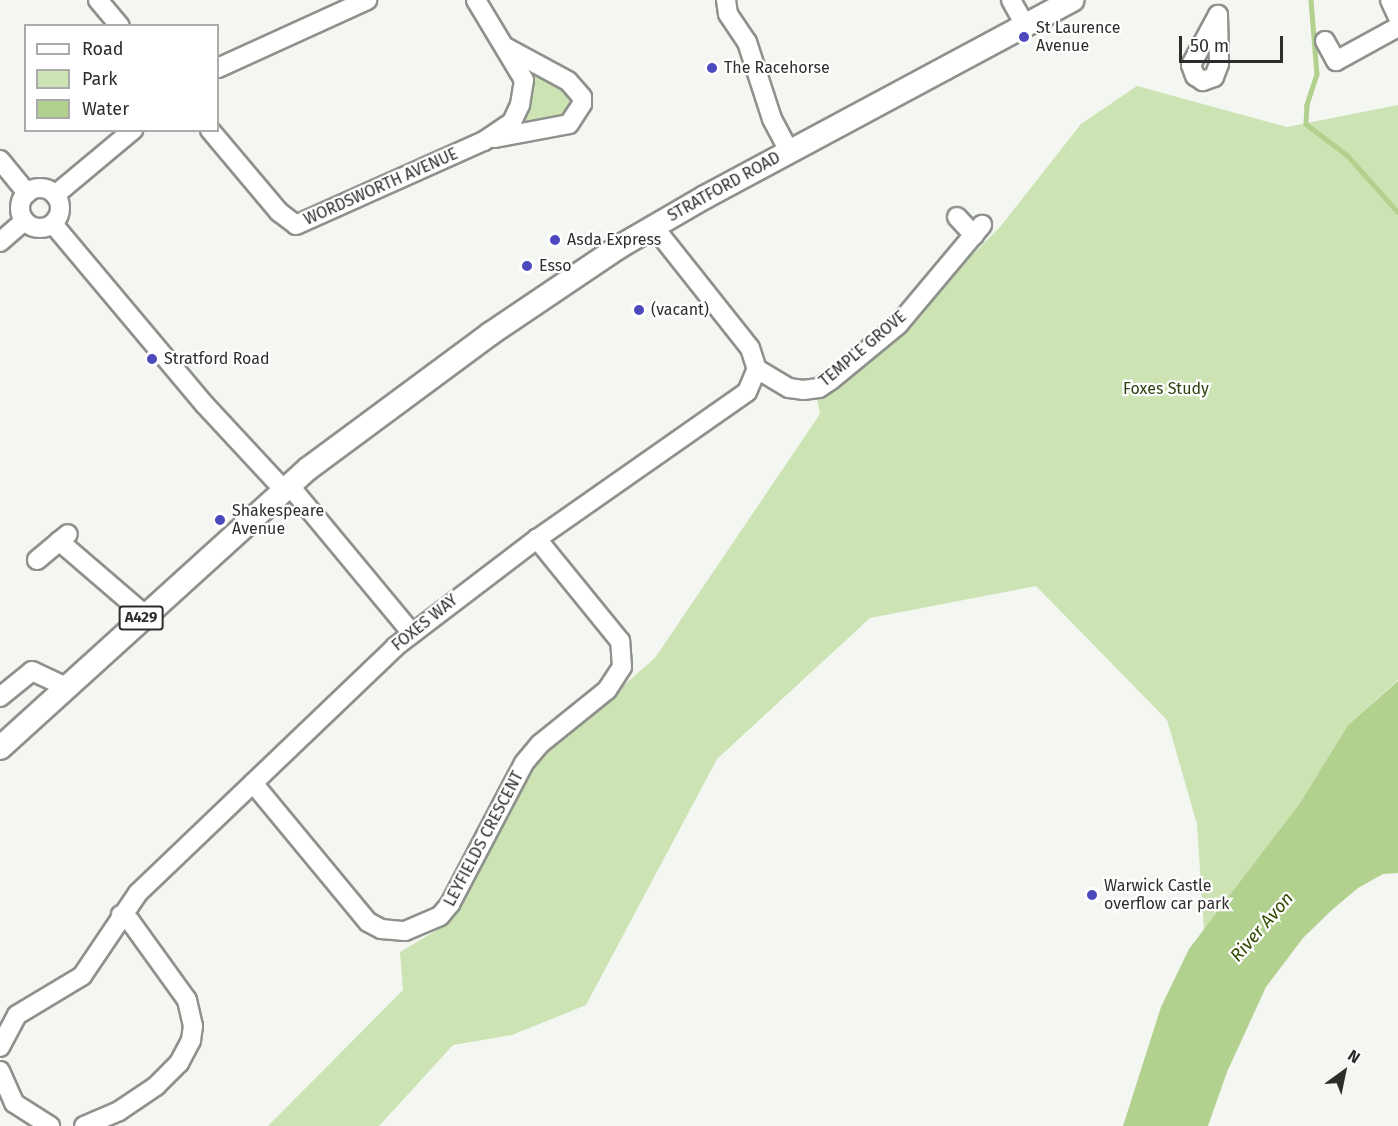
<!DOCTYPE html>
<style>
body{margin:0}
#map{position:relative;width:1398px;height:1126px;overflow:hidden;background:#f4f6f1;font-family:"Fira Sans",sans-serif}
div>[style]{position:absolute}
.green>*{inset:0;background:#cce3b3}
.water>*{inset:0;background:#b2d08e}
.stream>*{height:4.5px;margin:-2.25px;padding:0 2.25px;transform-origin:2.25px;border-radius:2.25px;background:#b2d08e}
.roads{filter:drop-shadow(2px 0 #8e918c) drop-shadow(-2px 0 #8e918c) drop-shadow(0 2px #8e918c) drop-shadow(0 -2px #8e918c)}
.minor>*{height:18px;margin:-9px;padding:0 9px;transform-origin:9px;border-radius:9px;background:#fff}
.minor>.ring{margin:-9px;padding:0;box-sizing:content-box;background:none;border:18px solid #fff;border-radius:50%}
.major>*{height:22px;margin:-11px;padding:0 11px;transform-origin:11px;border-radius:11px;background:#fff}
.dots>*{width:16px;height:16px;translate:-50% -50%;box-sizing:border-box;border:3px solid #fff;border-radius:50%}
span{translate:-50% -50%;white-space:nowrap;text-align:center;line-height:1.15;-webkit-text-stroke:4.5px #fff;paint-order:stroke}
.shield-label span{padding:2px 4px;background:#fff;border:2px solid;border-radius:4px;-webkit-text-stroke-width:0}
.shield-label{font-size:15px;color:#2d2e2c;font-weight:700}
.poi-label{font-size:16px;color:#2d2e2c}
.left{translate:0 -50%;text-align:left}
.street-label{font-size:16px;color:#2d2e2c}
.park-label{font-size:16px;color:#2c3f0f}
.water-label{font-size:18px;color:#324c00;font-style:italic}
.legend{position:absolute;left:24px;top:24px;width:195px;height:108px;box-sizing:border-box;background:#fff;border:2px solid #ababab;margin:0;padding:8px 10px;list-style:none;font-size:18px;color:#2d2e2c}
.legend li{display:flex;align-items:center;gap:12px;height:30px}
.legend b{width:30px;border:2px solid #ababab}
.north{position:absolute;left:1314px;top:1042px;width:60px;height:60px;-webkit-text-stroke:4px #fff;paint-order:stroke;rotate:33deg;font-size:16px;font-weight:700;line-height:24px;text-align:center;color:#2d2e2c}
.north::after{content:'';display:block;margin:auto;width:21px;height:27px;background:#2d2e2c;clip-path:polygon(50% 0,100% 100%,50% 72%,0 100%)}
.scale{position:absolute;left:1179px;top:36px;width:104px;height:27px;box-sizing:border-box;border:3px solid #2d2e2c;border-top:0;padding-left:8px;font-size:18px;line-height:21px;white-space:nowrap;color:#2d2e2c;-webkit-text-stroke:4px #fff;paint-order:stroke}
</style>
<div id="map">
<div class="green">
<i style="clip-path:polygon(523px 64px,569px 88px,577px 101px,572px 116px,517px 125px)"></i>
<i style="clip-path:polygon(1137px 86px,1287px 127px,1398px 105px,1398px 680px,1348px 725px,1300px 803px,1204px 931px,1197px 824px,1167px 720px,1036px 586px,870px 618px,717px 759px,586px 1005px,512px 1035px,453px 1045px,379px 1126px,268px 1126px,403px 990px,400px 952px,439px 929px,522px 783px,548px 751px,655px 658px,820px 414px,817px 399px,840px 388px,1000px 227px,1081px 124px)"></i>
</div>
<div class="water">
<i style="clip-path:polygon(1398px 681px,1398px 873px,1383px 874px,1358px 888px,1333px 909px,1303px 938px,1266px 987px,1227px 1072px,1208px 1126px,1123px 1126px,1161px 1007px,1189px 949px,1300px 803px,1348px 725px)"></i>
</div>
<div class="stream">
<i style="left:1311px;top:0;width:74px;rotate:85.4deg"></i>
<i style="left:1317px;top:74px;width:33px;rotate:108deg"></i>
<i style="left:1307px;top:105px;width:19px;rotate:93deg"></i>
<i style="left:1306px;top:124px;width:51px;rotate:37.1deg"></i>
<i style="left:1347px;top:155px;width:76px;rotate:48.2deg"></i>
</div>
<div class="roads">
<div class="minor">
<i style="left:98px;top:0;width:34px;rotate:50deg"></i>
<i style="left:726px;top:0;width:14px;rotate:82deg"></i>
<i style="left:728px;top:14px;width:34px;rotate:56deg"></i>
<i style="left:747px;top:42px;width:81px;rotate:72deg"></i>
<i style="left:772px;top:119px;width:36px;rotate:62deg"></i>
<i style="left:1011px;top:0;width:29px;rotate:61deg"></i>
<i style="left:1390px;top:0;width:19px;rotate:65deg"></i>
<i style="left:1218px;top:15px;width:49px;rotate:88.8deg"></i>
<i style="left:1219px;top:64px;width:14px;rotate:111deg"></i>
<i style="left:1214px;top:77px;width:12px;rotate:160deg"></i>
<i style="left:1203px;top:81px;width:9px;rotate:-148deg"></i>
<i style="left:1195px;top:76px;width:12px;rotate:-110deg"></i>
<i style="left:1191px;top:65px;width:57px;rotate:-61.6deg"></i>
<i style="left:1325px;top:41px;width:23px;rotate:61deg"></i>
<i style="left:1336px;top:61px;width:71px;rotate:-28.7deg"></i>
<i style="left:218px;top:68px;width:164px;rotate:-24.5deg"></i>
<i style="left:210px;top:130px;width:107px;rotate:49.9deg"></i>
<i style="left:279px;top:212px;width:21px;rotate:37deg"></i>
<i style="left:296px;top:225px;width:206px;rotate:-24.1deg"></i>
<i style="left:484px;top:141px;width:34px;rotate:-34deg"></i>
<i style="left:512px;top:122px;width:19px;rotate:-65deg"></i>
<i style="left:520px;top:105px;width:25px;rotate:-81deg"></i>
<i style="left:524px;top:80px;width:93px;rotate:-121deg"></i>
<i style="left:495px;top:138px;width:75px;rotate:-10.7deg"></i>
<i style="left:569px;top:124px;width:24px;rotate:-57deg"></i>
<i style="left:582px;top:104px;width:7px;rotate:-90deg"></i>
<i style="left:582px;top:97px;width:21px;rotate:-131deg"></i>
<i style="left:568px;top:81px;width:72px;rotate:-151.6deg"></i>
<i style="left:0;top:160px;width:43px;rotate:50.7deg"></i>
<i class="ring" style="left:20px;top:188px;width:22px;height:22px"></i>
<i style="left:55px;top:195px;width:102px;rotate:-39.8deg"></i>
<i style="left:957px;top:217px;width:25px;rotate:47deg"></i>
<i style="left:53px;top:224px;width:236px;rotate:50deg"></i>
<i style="left:205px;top:405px;width:116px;rotate:47.1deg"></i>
<i style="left:654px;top:227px;width:154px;rotate:51.6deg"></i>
<i style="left:750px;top:348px;width:22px;rotate:72deg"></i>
<i style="left:757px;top:369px;width:37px;rotate:31deg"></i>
<i style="left:789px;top:388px;width:14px;rotate:8deg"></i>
<i style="left:803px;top:390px;width:16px;rotate:-7deg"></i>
<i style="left:819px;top:388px;width:14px;rotate:-34deg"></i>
<i style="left:831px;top:380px;width:87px;rotate:-39.4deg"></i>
<i style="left:898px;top:325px;width:131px;rotate:-50deg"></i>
<i style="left:0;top:242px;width:32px;rotate:-41deg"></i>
<i style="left:289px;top:485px;width:192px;rotate:50.3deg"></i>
<i style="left:59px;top:541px;width:112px;rotate:40.7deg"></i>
<i style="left:37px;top:560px;width:40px;rotate:-40deg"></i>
<i style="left:0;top:697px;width:41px;rotate:-39.1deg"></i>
<i style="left:32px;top:671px;width:38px;rotate:25deg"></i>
<i style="left:253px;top:783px;width:180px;rotate:50.4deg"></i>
<i style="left:368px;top:922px;width:15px;rotate:28deg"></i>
<i style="left:381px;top:929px;width:24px;rotate:5deg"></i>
<i style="left:405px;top:931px;width:38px;rotate:-23deg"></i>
<i style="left:440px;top:916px;width:16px;rotate:-50deg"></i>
<i style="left:450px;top:904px;width:159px;rotate:-62.3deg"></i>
<i style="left:524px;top:763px;width:25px;rotate:-50deg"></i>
<i style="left:540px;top:744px;width:86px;rotate:-38.9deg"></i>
<i style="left:607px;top:690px;width:27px;rotate:-57deg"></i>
<i style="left:622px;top:667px;width:26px;rotate:-94deg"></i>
<i style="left:620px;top:641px;width:132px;rotate:-129.1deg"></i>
<i style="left:0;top:1047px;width:36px;rotate:-62deg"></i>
<i style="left:17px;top:1015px;width:76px;rotate:-31deg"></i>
<i style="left:82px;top:976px;width:100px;rotate:-56deg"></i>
<i style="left:138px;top:893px;width:356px;rotate:-43.7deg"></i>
<i style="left:395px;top:647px;width:178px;rotate:-37.3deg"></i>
<i style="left:537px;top:539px;width:256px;rotate:-35deg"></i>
<i style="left:747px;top:392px;width:25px;rotate:-67deg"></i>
<i style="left:0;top:1071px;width:35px;rotate:66deg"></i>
<i style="left:14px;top:1103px;width:43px;rotate:32.6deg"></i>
<i style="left:84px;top:1126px;width:38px;rotate:-23deg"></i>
<i style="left:119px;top:1111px;width:45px;rotate:-34deg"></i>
<i style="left:156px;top:1086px;width:33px;rotate:-45deg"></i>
<i style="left:179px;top:1063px;width:26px;rotate:-62deg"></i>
<i style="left:191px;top:1040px;width:14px;rotate:-82deg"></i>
<i style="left:193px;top:1026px;width:27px;rotate:-103deg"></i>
<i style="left:187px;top:1000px;width:97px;rotate:-125.8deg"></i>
<i style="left:130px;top:921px;width:11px;rotate:-146deg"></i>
</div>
<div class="major">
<i style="left:0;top:748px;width:417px;rotate:-42.2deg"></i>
<i style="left:309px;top:468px;width:225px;rotate:-36.5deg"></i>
<i style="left:490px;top:334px;width:156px;rotate:-34deg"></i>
<i style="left:619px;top:247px;width:99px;rotate:-30.2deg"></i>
<i style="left:705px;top:197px;width:417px;rotate:-28.2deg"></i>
</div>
</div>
<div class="dots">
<i style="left:1024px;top:37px;background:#4c49bf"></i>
<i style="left:712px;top:68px;background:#4c49bf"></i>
<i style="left:555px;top:240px;background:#4c49bf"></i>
<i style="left:527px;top:266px;background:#4c49bf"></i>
<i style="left:639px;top:310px;background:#4c49bf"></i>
<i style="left:152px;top:359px;background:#4c49bf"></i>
<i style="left:220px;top:520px;background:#4c49bf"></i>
<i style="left:1092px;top:895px;background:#4c49bf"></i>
</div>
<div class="shield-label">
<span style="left:141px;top:618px">A429</span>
</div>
<div class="poi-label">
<span class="left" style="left:1036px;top:37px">St Laurence<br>Avenue</span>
<span class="left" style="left:724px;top:68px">The Racehorse</span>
<span class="left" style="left:567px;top:240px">Asda Express</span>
<span class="left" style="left:539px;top:266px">Esso</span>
<span class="left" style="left:651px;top:310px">(vacant)</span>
<span class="left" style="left:164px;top:359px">Stratford Road</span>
<span class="left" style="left:232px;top:520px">Shakespeare<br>Avenue</span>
<span class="left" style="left:1104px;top:895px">Warwick Castle<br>overflow car park</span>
</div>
<div class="street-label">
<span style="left:381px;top:187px;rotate:-24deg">WORDSWORTH AVENUE</span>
<span style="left:724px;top:187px;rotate:-29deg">STRATFORD ROAD</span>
<span style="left:863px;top:349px;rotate:-40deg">TEMPLE GROVE</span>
<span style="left:425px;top:623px;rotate:-39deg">FOXES WAY</span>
<span style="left:484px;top:839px;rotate:-62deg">LEYFIELDS CRESCENT</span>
</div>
<div class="park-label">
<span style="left:1166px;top:389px">Foxes Study</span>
</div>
<div class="water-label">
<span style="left:1262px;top:927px;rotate:-49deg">River Avon</span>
</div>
<ul class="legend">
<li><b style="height:8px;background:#fff"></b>Road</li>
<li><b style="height:16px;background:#cce3b3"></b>Park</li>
<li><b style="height:16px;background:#b2d08e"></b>Water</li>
</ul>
<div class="north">N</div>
<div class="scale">50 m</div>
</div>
